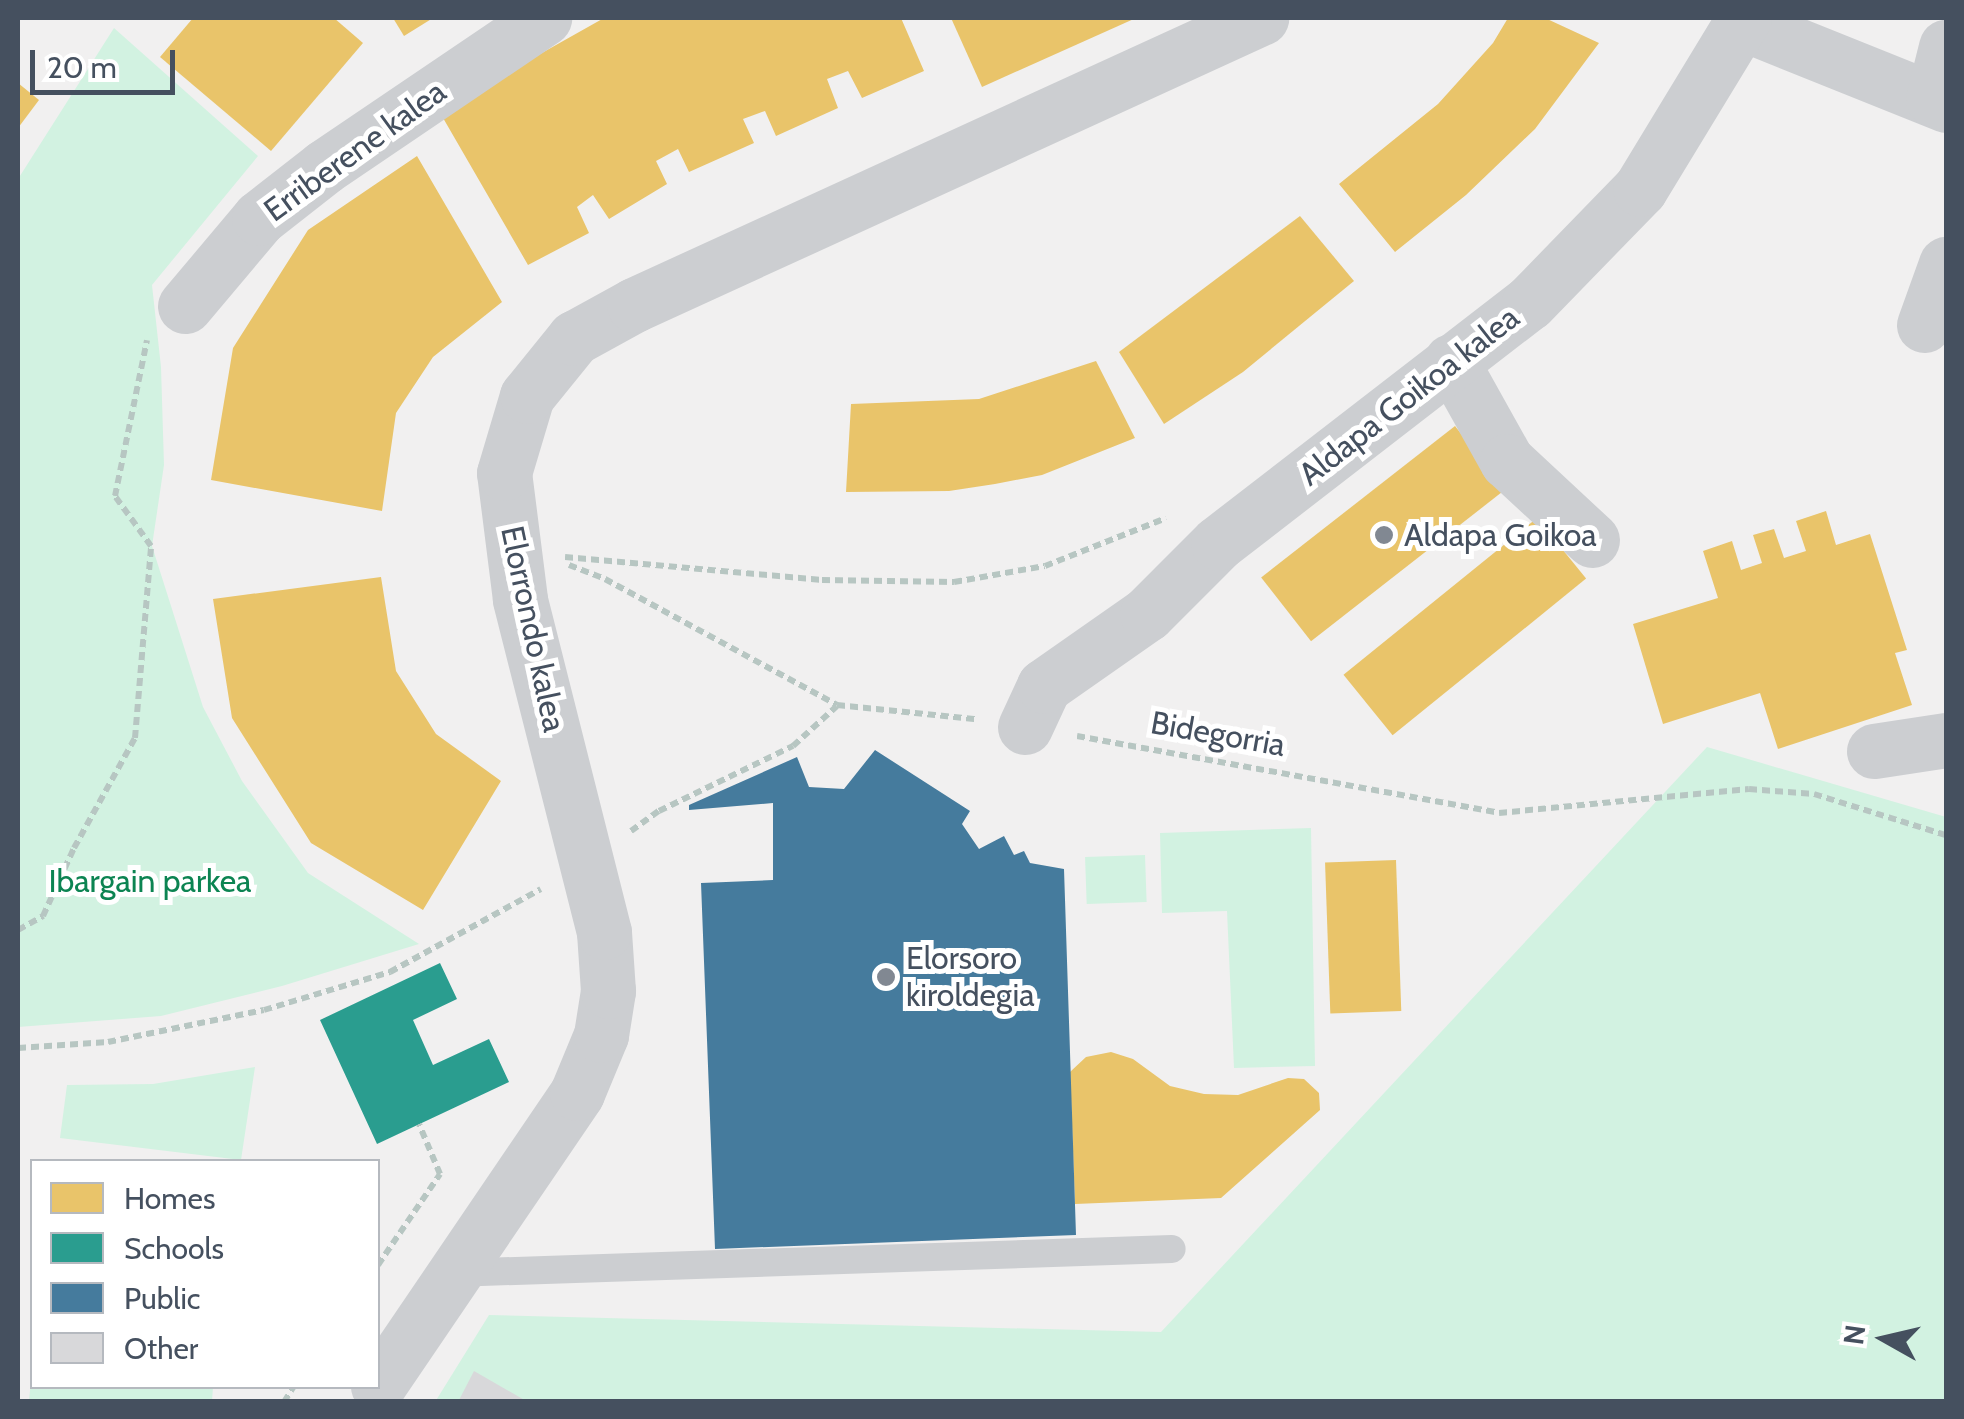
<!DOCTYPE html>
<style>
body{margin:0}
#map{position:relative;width:1964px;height:1419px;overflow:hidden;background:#f1f0f0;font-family:Cabin,sans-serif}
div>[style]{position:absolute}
.green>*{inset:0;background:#d2f2e1;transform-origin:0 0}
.homes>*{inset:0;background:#e9c46a;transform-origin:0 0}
.schools>*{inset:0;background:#2a9d8f}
.public>*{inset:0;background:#457b9d}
.building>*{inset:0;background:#d8d8da}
.path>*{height:6px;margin-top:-3px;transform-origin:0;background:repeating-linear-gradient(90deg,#b7c6c2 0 8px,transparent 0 13px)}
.service>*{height:28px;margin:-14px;padding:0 14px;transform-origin:14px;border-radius:14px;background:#ccced1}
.minor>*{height:55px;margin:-27.5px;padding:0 27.5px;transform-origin:27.5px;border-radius:27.5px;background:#ccced1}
.dots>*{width:28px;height:28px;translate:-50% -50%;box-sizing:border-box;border:5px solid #fff;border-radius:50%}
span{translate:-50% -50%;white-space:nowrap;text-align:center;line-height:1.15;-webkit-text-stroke:10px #fff;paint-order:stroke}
.street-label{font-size:32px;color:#45505f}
.poi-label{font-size:32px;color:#45505f}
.left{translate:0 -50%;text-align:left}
.park-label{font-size:32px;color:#0c8452}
.frame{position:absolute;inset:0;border:20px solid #45505f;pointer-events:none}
.legend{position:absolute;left:30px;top:1159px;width:350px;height:230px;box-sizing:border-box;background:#fff;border:2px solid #b5b9bf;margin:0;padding:12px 18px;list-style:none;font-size:30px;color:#45505f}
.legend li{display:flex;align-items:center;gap:20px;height:50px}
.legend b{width:50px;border:2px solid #b5b9bf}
.north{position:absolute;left:1834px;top:1289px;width:100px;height:100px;-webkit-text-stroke:8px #fff;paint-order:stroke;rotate:278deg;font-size:28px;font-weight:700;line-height:40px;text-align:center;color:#45505f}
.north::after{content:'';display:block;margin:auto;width:35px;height:45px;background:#45505f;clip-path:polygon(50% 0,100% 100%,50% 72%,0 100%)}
.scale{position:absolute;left:30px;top:50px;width:145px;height:45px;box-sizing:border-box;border:5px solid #45505f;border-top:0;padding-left:12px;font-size:30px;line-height:35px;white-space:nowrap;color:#45505f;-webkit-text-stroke:8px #fff;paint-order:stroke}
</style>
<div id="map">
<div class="green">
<i style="clip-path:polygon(114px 28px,258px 156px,152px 285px,161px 367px,164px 465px,152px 546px,203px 707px,242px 781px,308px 873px,419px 944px,282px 986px,161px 1016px,18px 1027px,18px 179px)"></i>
<i style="clip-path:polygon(1707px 747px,1946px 817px,1946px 1401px,435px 1402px,489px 1315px,1161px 1332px)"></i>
<i style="clip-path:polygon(1311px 828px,1315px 1066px,1234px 1068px,1227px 911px,1162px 913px,1160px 833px)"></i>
<i style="left:1145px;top:855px;width:47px;height:60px;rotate:88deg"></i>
<i style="clip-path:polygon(255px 1067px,241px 1160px,60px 1138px,67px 1085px,153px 1084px)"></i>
<i style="clip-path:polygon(32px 1370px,32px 1386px,213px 1387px,212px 1401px,29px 1401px)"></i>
</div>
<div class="homes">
<i style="clip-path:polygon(193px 18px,334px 18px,363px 43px,271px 151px,160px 57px)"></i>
<i style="clip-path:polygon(393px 18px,433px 18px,404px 36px)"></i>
<i style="clip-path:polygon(604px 18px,901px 18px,924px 71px,862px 98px,848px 71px,827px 79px,838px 108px,776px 136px,765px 111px,743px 119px,754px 143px,689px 172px,678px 149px,656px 161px,667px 184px,609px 219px,593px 195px,577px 207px,589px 233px,528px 265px,439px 111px)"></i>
<i style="clip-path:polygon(951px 18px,1136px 18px,982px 87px)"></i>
<i style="clip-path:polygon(1508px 18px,1545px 18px,1599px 43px,1535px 129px,1466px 195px,1395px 252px,1339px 184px,1438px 104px,1493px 43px)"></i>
<i style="clip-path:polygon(18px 83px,39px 100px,18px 128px)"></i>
<i style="clip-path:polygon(417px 156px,502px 302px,433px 357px,396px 413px,382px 511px,211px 480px,233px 348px,308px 230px)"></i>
<i style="clip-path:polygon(1300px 216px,1354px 281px,1243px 372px,1164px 424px,1119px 352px)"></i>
<i style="clip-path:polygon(1096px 361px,1135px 438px,1042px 475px,995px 484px,949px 491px,846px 492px,851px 404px,979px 399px)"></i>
<i style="left:1455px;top:426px;width:81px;height:246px;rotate:52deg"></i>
<i style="clip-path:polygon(1826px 511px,1836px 545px,1870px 534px,1907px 650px,1895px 653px,1912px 705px,1778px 749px,1760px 693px,1663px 724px,1633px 624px,1718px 598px,1703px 551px,1732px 541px,1741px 570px,1762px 563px,1753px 535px,1774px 529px,1784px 558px,1806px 551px,1796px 521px)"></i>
<i style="left:1537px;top:518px;width:78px;height:249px;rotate:51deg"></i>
<i style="clip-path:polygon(381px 577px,396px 671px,436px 734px,501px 781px,423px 910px,311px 843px,232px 718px,213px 599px)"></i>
<i style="left:1396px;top:860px;width:151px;height:71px;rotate:88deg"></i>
<i style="clip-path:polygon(1111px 1052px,1133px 1059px,1170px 1086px,1204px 1094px,1238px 1095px,1288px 1078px,1304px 1079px,1319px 1093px,1320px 1110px,1221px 1198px,1075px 1204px,1070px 1072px,1086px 1057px)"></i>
</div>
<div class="schools">
<i style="clip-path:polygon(440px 963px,457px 999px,413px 1020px,433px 1065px,489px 1039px,509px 1082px,377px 1144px,320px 1020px)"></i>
</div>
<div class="public">
<i style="clip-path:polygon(875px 750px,970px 811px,962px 824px,979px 849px,1004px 836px,1014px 855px,1024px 851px,1030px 863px,1064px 869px,1076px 1235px,715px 1249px,701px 883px,773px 880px,773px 803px,689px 810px,689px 805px,797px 757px,809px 787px,844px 789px)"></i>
</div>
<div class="building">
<i style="clip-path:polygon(474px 1371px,528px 1402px,458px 1402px)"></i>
</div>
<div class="path">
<i style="left:565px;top:557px;width:258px;rotate:5.1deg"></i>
<i style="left:822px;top:580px;width:132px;rotate:0.9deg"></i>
<i style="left:954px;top:582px;width:92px;rotate:-10deg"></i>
<i style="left:1045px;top:566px;width:130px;rotate:-21.6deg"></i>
<i style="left:569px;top:565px;width:39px;rotate:21deg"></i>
<i style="left:605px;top:579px;width:264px;rotate:28.5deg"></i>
<i style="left:837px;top:705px;width:140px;rotate:5.8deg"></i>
<i style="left:1077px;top:736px;width:429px;rotate:10.3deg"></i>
<i style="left:1499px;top:813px;width:251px;rotate:-5.5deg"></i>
<i style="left:1749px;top:789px;width:65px;rotate:4.4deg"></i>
<i style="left:1814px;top:794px;width:138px;rotate:17.3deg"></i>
<i style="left:631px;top:831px;width:34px;rotate:-36deg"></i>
<i style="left:659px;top:811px;width:149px;rotate:-25.9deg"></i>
<i style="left:793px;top:746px;width:59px;rotate:-42.3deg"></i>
<i style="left:18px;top:930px;width:29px;rotate:-29deg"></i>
<i style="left:43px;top:916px;width:75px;rotate:-65.5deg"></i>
<i style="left:74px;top:848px;width:126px;rotate:-61deg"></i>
<i style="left:135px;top:738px;width:193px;rotate:-85.2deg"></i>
<i style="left:151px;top:546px;width:62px;rotate:-125.8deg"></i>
<i style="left:115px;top:496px;width:159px;rotate:-78.4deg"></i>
<i style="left:18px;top:1048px;width:90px;rotate:-3.8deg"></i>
<i style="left:108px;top:1042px;width:159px;rotate:-11.6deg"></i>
<i style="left:264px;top:1010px;width:132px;rotate:-16.8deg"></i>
<i style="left:390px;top:972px;width:172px;rotate:-28.8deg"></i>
<i style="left:378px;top:1265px;width:110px;rotate:-55.7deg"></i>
<i style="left:440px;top:1174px;width:54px;rotate:-112.8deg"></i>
<i style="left:284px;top:1402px;width:19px;rotate:-58deg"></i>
</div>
<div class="service">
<i style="left:453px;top:1273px;width:719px;rotate:-1.91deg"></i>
</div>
<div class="minor">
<i style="left:1742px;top:23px;width:220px;rotate:21.9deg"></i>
<i style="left:1933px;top:99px;width:54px;rotate:-76deg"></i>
<i style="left:185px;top:306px;width:115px;rotate:-49.9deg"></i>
<i style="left:259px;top:218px;width:83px;rotate:-38.1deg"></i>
<i style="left:324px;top:167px;width:266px;rotate:-34.1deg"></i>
<i style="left:1924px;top:325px;width:65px;rotate:-70.2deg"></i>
<i style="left:1451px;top:361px;width:115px;rotate:60.8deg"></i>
<i style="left:1507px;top:461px;width:116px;rotate:42.9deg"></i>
<i style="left:1025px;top:727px;width:45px;rotate:-65.1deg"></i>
<i style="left:1044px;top:686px;width:126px;rotate:-35deg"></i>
<i style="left:1147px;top:614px;width:100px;rotate:-45deg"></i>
<i style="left:1218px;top:543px;width:393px;rotate:-37.7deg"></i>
<i style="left:1529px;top:303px;width:159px;rotate:-45.8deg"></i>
<i style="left:1640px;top:189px;width:200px;rotate:-58.7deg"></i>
<i style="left:1874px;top:751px;width:73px;rotate:-8.7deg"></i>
<i style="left:378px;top:1386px;width:354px;rotate:-55.8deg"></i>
<i style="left:577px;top:1093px;width:63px;rotate:-67.5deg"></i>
<i style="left:601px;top:1035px;width:45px;rotate:-81deg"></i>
<i style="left:608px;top:991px;width:59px;rotate:-93.9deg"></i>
<i style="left:604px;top:932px;width:343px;rotate:-104.2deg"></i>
<i style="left:520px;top:599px;width:127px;rotate:-97.2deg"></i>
<i style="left:504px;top:473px;width:80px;rotate:-73.4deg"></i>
<i style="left:527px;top:396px;width:75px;rotate:-51deg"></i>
<i style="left:574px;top:338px;width:68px;rotate:-28.8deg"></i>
<i style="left:634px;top:305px;width:690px;rotate:-24.6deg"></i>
</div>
<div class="dots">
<i style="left:1384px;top:535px;background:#818892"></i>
<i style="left:886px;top:977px;background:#818892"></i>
</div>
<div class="street-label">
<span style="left:355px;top:151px;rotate:-36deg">Erriberene kalea</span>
<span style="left:1409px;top:396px;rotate:-38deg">Aldapa Goikoa kalea</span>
<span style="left:533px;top:629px;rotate:78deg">Elorrondo kalea</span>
<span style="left:1218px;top:734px;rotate:10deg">Bidegorria</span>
</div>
<div class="poi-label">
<span class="left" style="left:1404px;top:535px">Aldapa Goikoa</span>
<span class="left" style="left:906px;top:977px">Elorsoro<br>kiroldegia</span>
</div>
<div class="park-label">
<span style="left:150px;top:881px">Ibargain parkea</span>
</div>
<div class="frame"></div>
<ul class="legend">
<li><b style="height:28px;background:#e9c46a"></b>Homes</li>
<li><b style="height:28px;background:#2a9d8f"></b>Schools</li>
<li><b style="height:28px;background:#457b9d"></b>Public</li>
<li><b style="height:28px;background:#d8d8da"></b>Other</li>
</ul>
<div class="north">N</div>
<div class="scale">20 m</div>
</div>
